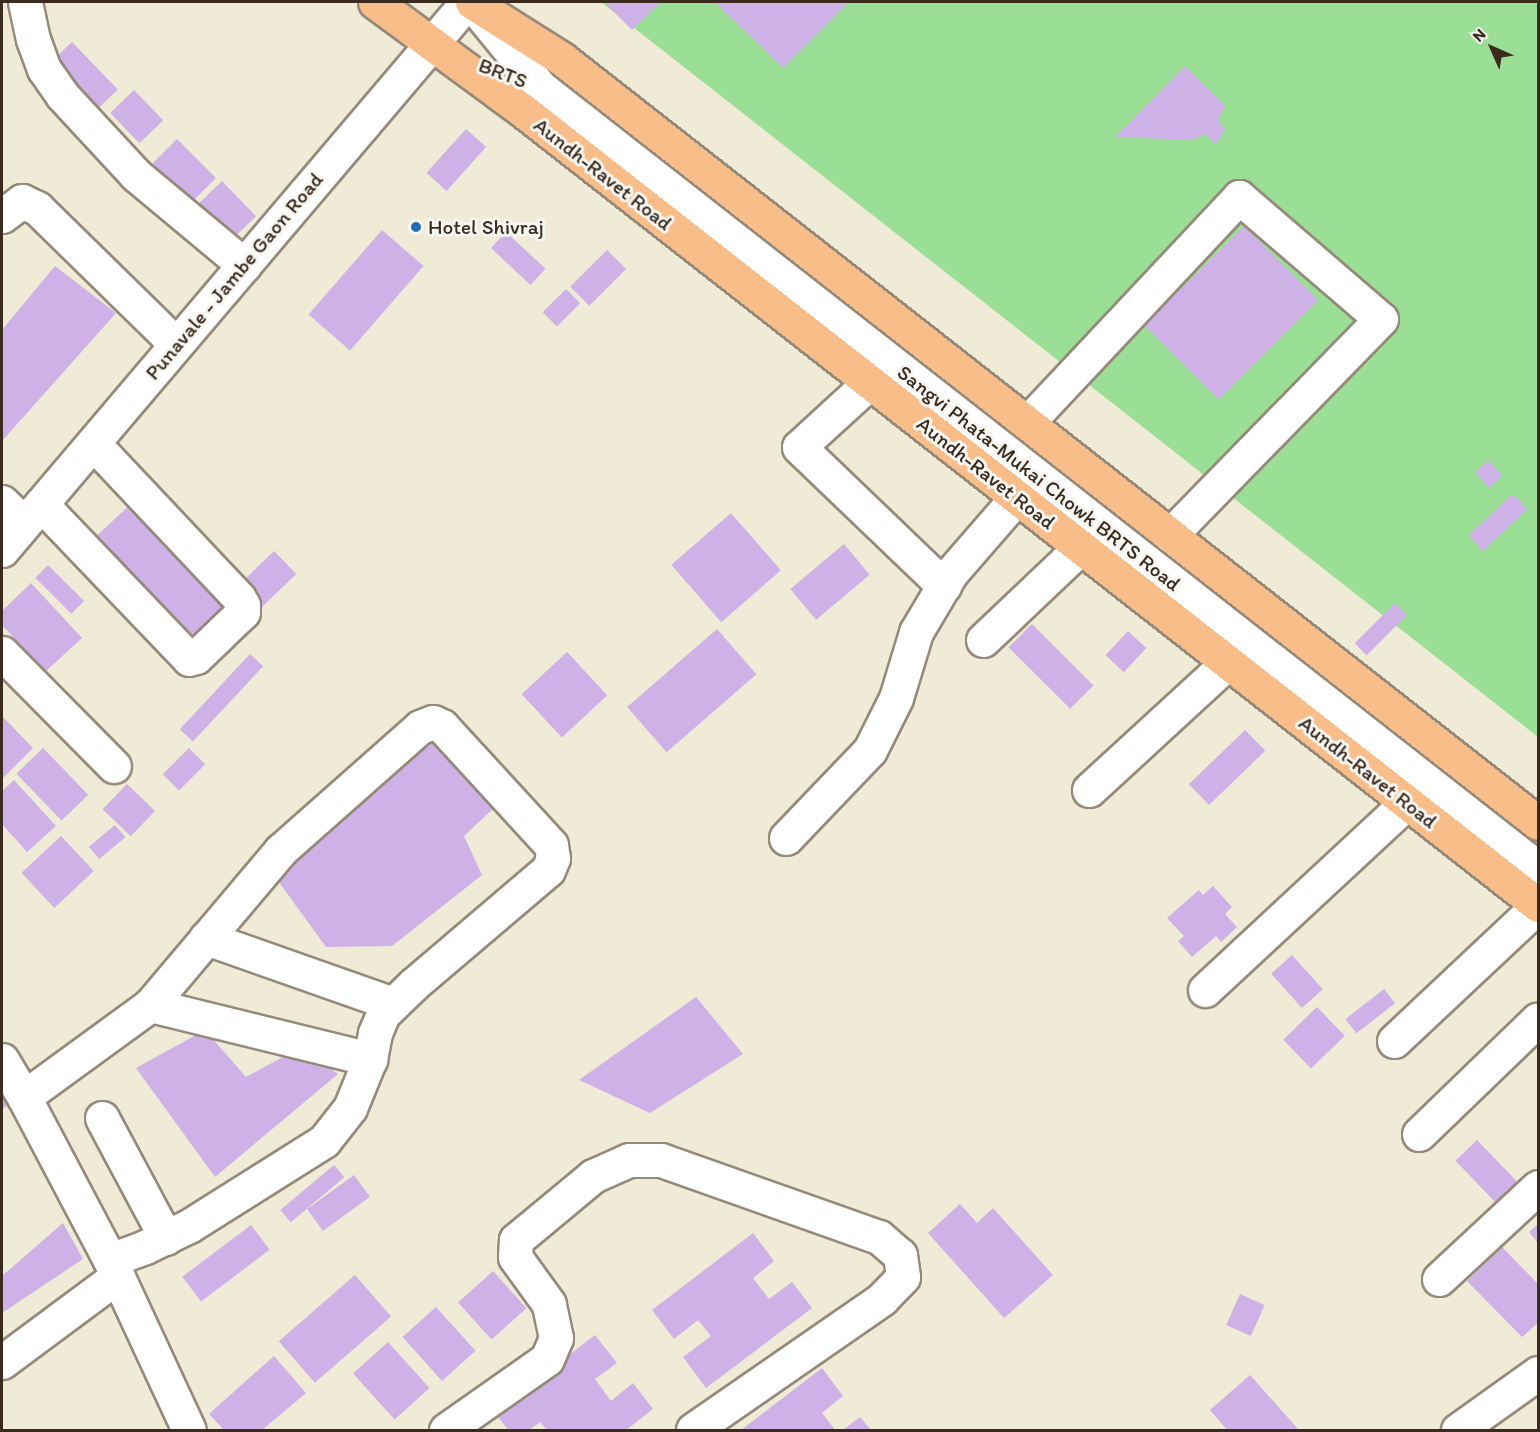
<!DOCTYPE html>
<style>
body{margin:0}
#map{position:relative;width:1540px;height:1432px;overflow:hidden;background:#efebd7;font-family:Itim,sans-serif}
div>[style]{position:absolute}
.green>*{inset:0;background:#9bde96}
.building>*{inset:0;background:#ceb1e6;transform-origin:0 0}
.roads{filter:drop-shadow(2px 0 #958a7a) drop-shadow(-2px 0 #958a7a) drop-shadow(0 2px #958a7a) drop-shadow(0 -2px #958a7a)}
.minor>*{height:33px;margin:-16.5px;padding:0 16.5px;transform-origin:16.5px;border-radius:16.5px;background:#fff}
.major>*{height:33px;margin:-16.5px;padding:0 16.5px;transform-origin:16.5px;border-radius:16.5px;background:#f8bd88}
.dots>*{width:16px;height:16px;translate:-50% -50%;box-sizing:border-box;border:3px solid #f6f6f2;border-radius:50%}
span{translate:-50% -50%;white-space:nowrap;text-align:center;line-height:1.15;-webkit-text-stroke:6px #f6f6f2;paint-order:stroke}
.street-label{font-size:21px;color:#3b2a1e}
.poi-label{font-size:21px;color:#3b2a1e}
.left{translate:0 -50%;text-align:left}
.frame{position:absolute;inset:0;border:3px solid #3b2a1e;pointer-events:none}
.north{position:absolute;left:1462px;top:18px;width:60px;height:60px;-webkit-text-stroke:4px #f6f6f2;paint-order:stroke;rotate:315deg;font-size:16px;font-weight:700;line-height:24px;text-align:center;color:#3b2a1e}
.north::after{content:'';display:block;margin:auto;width:21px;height:27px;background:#3b2a1e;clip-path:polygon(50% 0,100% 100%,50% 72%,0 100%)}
</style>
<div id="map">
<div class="green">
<i style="clip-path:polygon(601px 2px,1538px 2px,1538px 737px)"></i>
</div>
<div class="building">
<i style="clip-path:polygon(611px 2px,661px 2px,632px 30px,607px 5px)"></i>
<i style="clip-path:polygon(715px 2px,849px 2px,783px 68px)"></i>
<i style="left:72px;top:42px;width:66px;height:26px;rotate:46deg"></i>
<i style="clip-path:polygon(1185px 66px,1225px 106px,1218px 120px,1225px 130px,1215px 145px,1206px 134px,1192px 140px,1115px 137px)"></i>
<i style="left:134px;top:90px;width:42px;height:33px;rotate:46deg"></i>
<i style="left:466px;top:129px;width:27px;height:59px;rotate:42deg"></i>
<i style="left:177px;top:139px;width:55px;height:35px;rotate:45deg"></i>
<i style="left:222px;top:181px;width:49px;height:37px;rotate:46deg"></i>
<i style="left:1244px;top:226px;width:105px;height:141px;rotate:45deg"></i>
<i style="left:382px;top:230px;width:55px;height:112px;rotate:41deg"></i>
<i style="left:506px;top:232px;width:54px;height:22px;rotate:43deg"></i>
<i style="left:607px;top:250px;width:27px;height:52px;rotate:45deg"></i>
<i style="clip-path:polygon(55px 266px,116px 313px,2px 441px,2px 330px)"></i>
<i style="left:566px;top:289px;width:20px;height:33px;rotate:45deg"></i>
<i style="left:1488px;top:460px;width:21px;height:18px;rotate:47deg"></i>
<i style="left:1513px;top:494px;width:21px;height:61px;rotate:47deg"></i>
<i style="left:133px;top:502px;width:146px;height:60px;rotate:47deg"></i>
<i style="left:731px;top:513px;width:76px;height:79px;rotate:49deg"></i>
<i style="left:844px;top:544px;width:40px;height:70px;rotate:50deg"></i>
<i style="left:274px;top:551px;width:32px;height:48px;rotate:46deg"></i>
<i style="left:48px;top:565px;width:51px;height:18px;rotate:45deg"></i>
<i style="clip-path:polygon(31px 583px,82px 638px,45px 672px,2px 625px,2px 611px)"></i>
<i style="left:1395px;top:603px;width:17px;height:57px;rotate:45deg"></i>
<i style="left:1032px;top:624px;width:87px;height:33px;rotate:45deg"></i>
<i style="left:717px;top:629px;width:60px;height:119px;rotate:49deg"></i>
<i style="left:1128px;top:631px;width:25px;height:33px;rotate:43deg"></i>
<i style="left:567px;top:652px;width:59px;height:62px;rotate:47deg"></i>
<i style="left:250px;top:654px;width:18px;height:103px;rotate:43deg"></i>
<i style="clip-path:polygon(2px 716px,33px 748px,2px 779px)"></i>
<i style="left:1245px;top:730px;width:29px;height:78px;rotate:46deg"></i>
<i style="clip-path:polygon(437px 737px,497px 805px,464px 836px,482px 875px,392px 946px,326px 947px,270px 870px)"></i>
<i style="left:43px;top:748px;width:65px;height:37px;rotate:46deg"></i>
<i style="left:189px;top:748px;width:23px;height:37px;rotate:45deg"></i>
<i style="clip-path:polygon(14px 780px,56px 826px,27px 852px,2px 824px,2px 791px)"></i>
<i style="left:127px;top:784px;width:39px;height:35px;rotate:44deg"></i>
<i style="left:115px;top:825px;width:16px;height:34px;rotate:50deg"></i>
<i style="left:61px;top:836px;width:48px;height:54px;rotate:47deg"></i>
<i style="clip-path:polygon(1213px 886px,1232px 907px,1225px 914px,1237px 927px,1221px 942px,1216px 936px,1192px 957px,1178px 941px,1184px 936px,1167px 918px,1199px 890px,1203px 895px)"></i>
<i style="left:1292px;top:955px;width:46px;height:28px;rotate:48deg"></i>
<i style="left:1384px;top:989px;width:18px;height:49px;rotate:52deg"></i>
<i style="clip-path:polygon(696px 997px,743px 1054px,650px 1113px,579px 1080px)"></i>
<i style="left:1317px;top:1007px;width:40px;height:47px;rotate:46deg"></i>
<i style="clip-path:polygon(205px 1030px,246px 1077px,301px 1047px,338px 1074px,215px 1177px,136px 1068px)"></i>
<i style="clip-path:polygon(2px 1093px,10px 1104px,2px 1109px)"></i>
<i style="left:1477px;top:1140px;width:60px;height:30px;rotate:46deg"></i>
<i style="left:334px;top:1165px;width:16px;height:70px;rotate:50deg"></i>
<i style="left:354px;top:1175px;width:27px;height:58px;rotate:54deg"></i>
<i style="clip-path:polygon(960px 1204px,977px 1223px,993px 1208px,1053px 1275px,1004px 1318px,928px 1233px)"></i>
<i style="clip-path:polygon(63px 1223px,83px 1259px,2px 1313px,2px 1276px)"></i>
<i style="clip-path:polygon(1538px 1224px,1538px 1243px,1529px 1232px)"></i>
<i style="left:251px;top:1225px;width:31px;height:86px;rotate:53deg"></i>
<i style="clip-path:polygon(753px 1233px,774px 1261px,753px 1278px,769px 1299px,792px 1282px,812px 1308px,706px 1388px,683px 1357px,711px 1336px,698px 1320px,674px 1339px,652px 1310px)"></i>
<i style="clip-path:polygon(1502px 1247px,1538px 1284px,1538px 1323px,1522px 1337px,1467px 1281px)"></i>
<i style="left:493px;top:1271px;width:50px;height:47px;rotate:48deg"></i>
<i style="left:355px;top:1275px;width:55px;height:101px;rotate:49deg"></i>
<i style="left:1240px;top:1294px;width:27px;height:34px;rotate:24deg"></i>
<i style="left:436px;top:1307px;width:59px;height:45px;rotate:48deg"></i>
<i style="clip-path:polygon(595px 1335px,617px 1363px,595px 1379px,611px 1401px,633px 1383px,653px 1409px,626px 1430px,547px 1430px,540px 1422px,529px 1430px,508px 1430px,494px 1412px)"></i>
<i style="left:388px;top:1342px;width:62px;height:47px;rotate:48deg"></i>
<i style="clip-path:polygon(274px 1356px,306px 1393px,262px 1430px,224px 1430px,209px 1414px)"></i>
<i style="clip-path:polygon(822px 1368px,843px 1396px,822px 1413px,835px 1430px,741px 1430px)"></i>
<i style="clip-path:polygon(1250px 1375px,1299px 1430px,1227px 1430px,1210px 1410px)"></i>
<i style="clip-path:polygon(860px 1417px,871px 1430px,843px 1430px)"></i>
</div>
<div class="roads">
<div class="minor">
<i style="left:25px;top:2px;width:38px;rotate:78deg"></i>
<i style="left:33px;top:39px;width:32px;rotate:70deg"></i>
<i style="left:44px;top:69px;width:32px;rotate:55deg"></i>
<i style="left:62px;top:95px;width:109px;rotate:47.2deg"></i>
<i style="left:136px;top:175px;width:141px;rotate:39.8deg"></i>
<i style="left:473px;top:5px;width:106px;rotate:50.7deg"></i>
<i style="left:540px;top:87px;width:1267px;rotate:38.05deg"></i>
<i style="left:2px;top:216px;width:25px;rotate:-37deg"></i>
<i style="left:22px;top:201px;width:17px;rotate:25deg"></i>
<i style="left:37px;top:208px;width:194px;rotate:44.4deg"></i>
<i style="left:870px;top:382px;width:96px;rotate:137.5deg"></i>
<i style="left:799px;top:447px;width:201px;rotate:43.8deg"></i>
<i style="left:1027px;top:423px;width:310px;rotate:-46.8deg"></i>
<i style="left:1239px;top:197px;width:187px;rotate:40.7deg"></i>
<i style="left:1381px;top:319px;width:302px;rotate:134.3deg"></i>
<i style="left:2px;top:502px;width:30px;rotate:44deg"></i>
<i style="left:41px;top:504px;width:214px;rotate:46.3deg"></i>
<i style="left:189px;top:659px;width:7px;rotate:-16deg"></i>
<i style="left:196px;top:657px;width:65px;rotate:-43.8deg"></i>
<i style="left:243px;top:612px;width:7px;rotate:-90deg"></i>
<i style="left:243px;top:605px;width:8px;rotate:-120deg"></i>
<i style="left:239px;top:598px;width:213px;rotate:-133.3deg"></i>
<i style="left:2px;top:550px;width:719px;rotate:-49.68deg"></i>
<i style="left:983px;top:640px;width:135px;rotate:-43.5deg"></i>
<i style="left:2px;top:653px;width:159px;rotate:45.3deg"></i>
<i style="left:1089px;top:790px;width:189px;rotate:-42.6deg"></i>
<i style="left:786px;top:838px;width:122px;rotate:-46.3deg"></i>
<i style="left:870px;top:750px;width:58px;rotate:-63.4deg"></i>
<i style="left:896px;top:698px;width:69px;rotate:-73.1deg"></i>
<i style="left:916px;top:632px;width:69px;rotate:-59.3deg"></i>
<i style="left:951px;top:573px;width:101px;rotate:-49deg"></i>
<i style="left:206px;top:938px;width:198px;rotate:19.4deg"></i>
<i style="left:1205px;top:990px;width:275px;rotate:-42.9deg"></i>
<i style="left:1394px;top:1041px;width:197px;rotate:-43.2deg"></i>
<i style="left:2px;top:1060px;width:43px;rotate:59.3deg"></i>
<i style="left:24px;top:1097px;width:184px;rotate:62.2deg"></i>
<i style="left:110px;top:1260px;width:187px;rotate:65.1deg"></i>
<i style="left:24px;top:1097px;width:156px;rotate:-36.1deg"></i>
<i style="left:150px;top:1005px;width:227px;rotate:13.8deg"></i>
<i style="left:102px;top:1118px;width:136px;rotate:61.9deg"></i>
<i style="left:1419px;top:1134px;width:165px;rotate:-44deg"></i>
<i style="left:110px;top:1260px;width:37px;rotate:-20deg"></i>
<i style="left:145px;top:1247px;width:49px;rotate:-25.5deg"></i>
<i style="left:189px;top:1226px;width:160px;rotate:-32.2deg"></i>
<i style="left:324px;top:1141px;width:42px;rotate:-51.8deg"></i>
<i style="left:350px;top:1108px;width:53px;rotate:-67.8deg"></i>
<i style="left:370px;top:1059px;width:26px;rotate:-79deg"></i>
<i style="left:375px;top:1033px;width:21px;rotate:-67deg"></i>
<i style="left:383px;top:1014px;width:43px;rotate:-44.1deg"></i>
<i style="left:414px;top:984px;width:176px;rotate:-40.4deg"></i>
<i style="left:548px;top:870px;width:13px;rotate:-67deg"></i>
<i style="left:553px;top:858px;width:13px;rotate:-99deg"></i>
<i style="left:551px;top:845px;width:161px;rotate:-132.5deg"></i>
<i style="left:442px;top:726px;width:10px;rotate:-156deg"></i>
<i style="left:433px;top:722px;width:14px;rotate:159deg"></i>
<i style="left:420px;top:727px;width:186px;rotate:138.5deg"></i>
<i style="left:281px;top:850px;width:203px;rotate:130.2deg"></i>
<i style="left:1439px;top:1279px;width:135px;rotate:-42.9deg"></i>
<i style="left:2px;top:1362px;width:144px;rotate:-36.6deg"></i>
<i style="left:446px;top:1430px;width:123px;rotate:-35.1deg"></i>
<i style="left:547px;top:1359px;width:23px;rotate:-67deg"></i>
<i style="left:556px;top:1338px;width:35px;rotate:-102deg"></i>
<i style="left:549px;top:1304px;width:58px;rotate:-125.9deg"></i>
<i style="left:515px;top:1257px;width:17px;rotate:-87deg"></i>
<i style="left:516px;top:1240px;width:100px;rotate:-39.7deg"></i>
<i style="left:593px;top:1176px;width:39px;rotate:-24deg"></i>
<i style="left:629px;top:1160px;width:32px"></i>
<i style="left:661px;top:1160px;width:231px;rotate:19.5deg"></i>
<i style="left:879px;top:1237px;width:28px;rotate:41deg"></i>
<i style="left:900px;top:1255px;width:22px;rotate:82deg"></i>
<i style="left:903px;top:1277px;width:30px;rotate:134deg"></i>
<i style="left:882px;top:1299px;width:230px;rotate:145.3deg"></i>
<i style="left:1458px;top:1430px;width:98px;rotate:-35.5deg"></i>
</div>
<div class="major">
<i style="left:375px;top:2px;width:182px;rotate:36.3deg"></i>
<i style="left:522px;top:110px;width:1290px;rotate:38.04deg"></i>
<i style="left:472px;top:2px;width:107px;rotate:32.3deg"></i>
<i style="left:562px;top:59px;width:1239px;rotate:38.05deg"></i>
</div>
</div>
<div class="dots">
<i style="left:416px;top:227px;background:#1f6fb2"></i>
</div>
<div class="street-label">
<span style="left:503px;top:73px;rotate:21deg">BRTS</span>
<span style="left:603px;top:174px;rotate:38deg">Aundh-Ravet Road</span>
<span style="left:234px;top:276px;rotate:-50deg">Punavale - Jambe Gaon Road</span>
<span style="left:986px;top:473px;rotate:38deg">Aundh-Ravet Road</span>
<span style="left:1039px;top:478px;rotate:38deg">Sangvi Phata-Mukai Chowk BRTS Road</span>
<span style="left:1368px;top:772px;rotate:38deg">Aundh-Ravet Road</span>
</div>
<div class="poi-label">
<span class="left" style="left:428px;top:227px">Hotel Shivraj</span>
</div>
<div class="frame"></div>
<div class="north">N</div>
</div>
